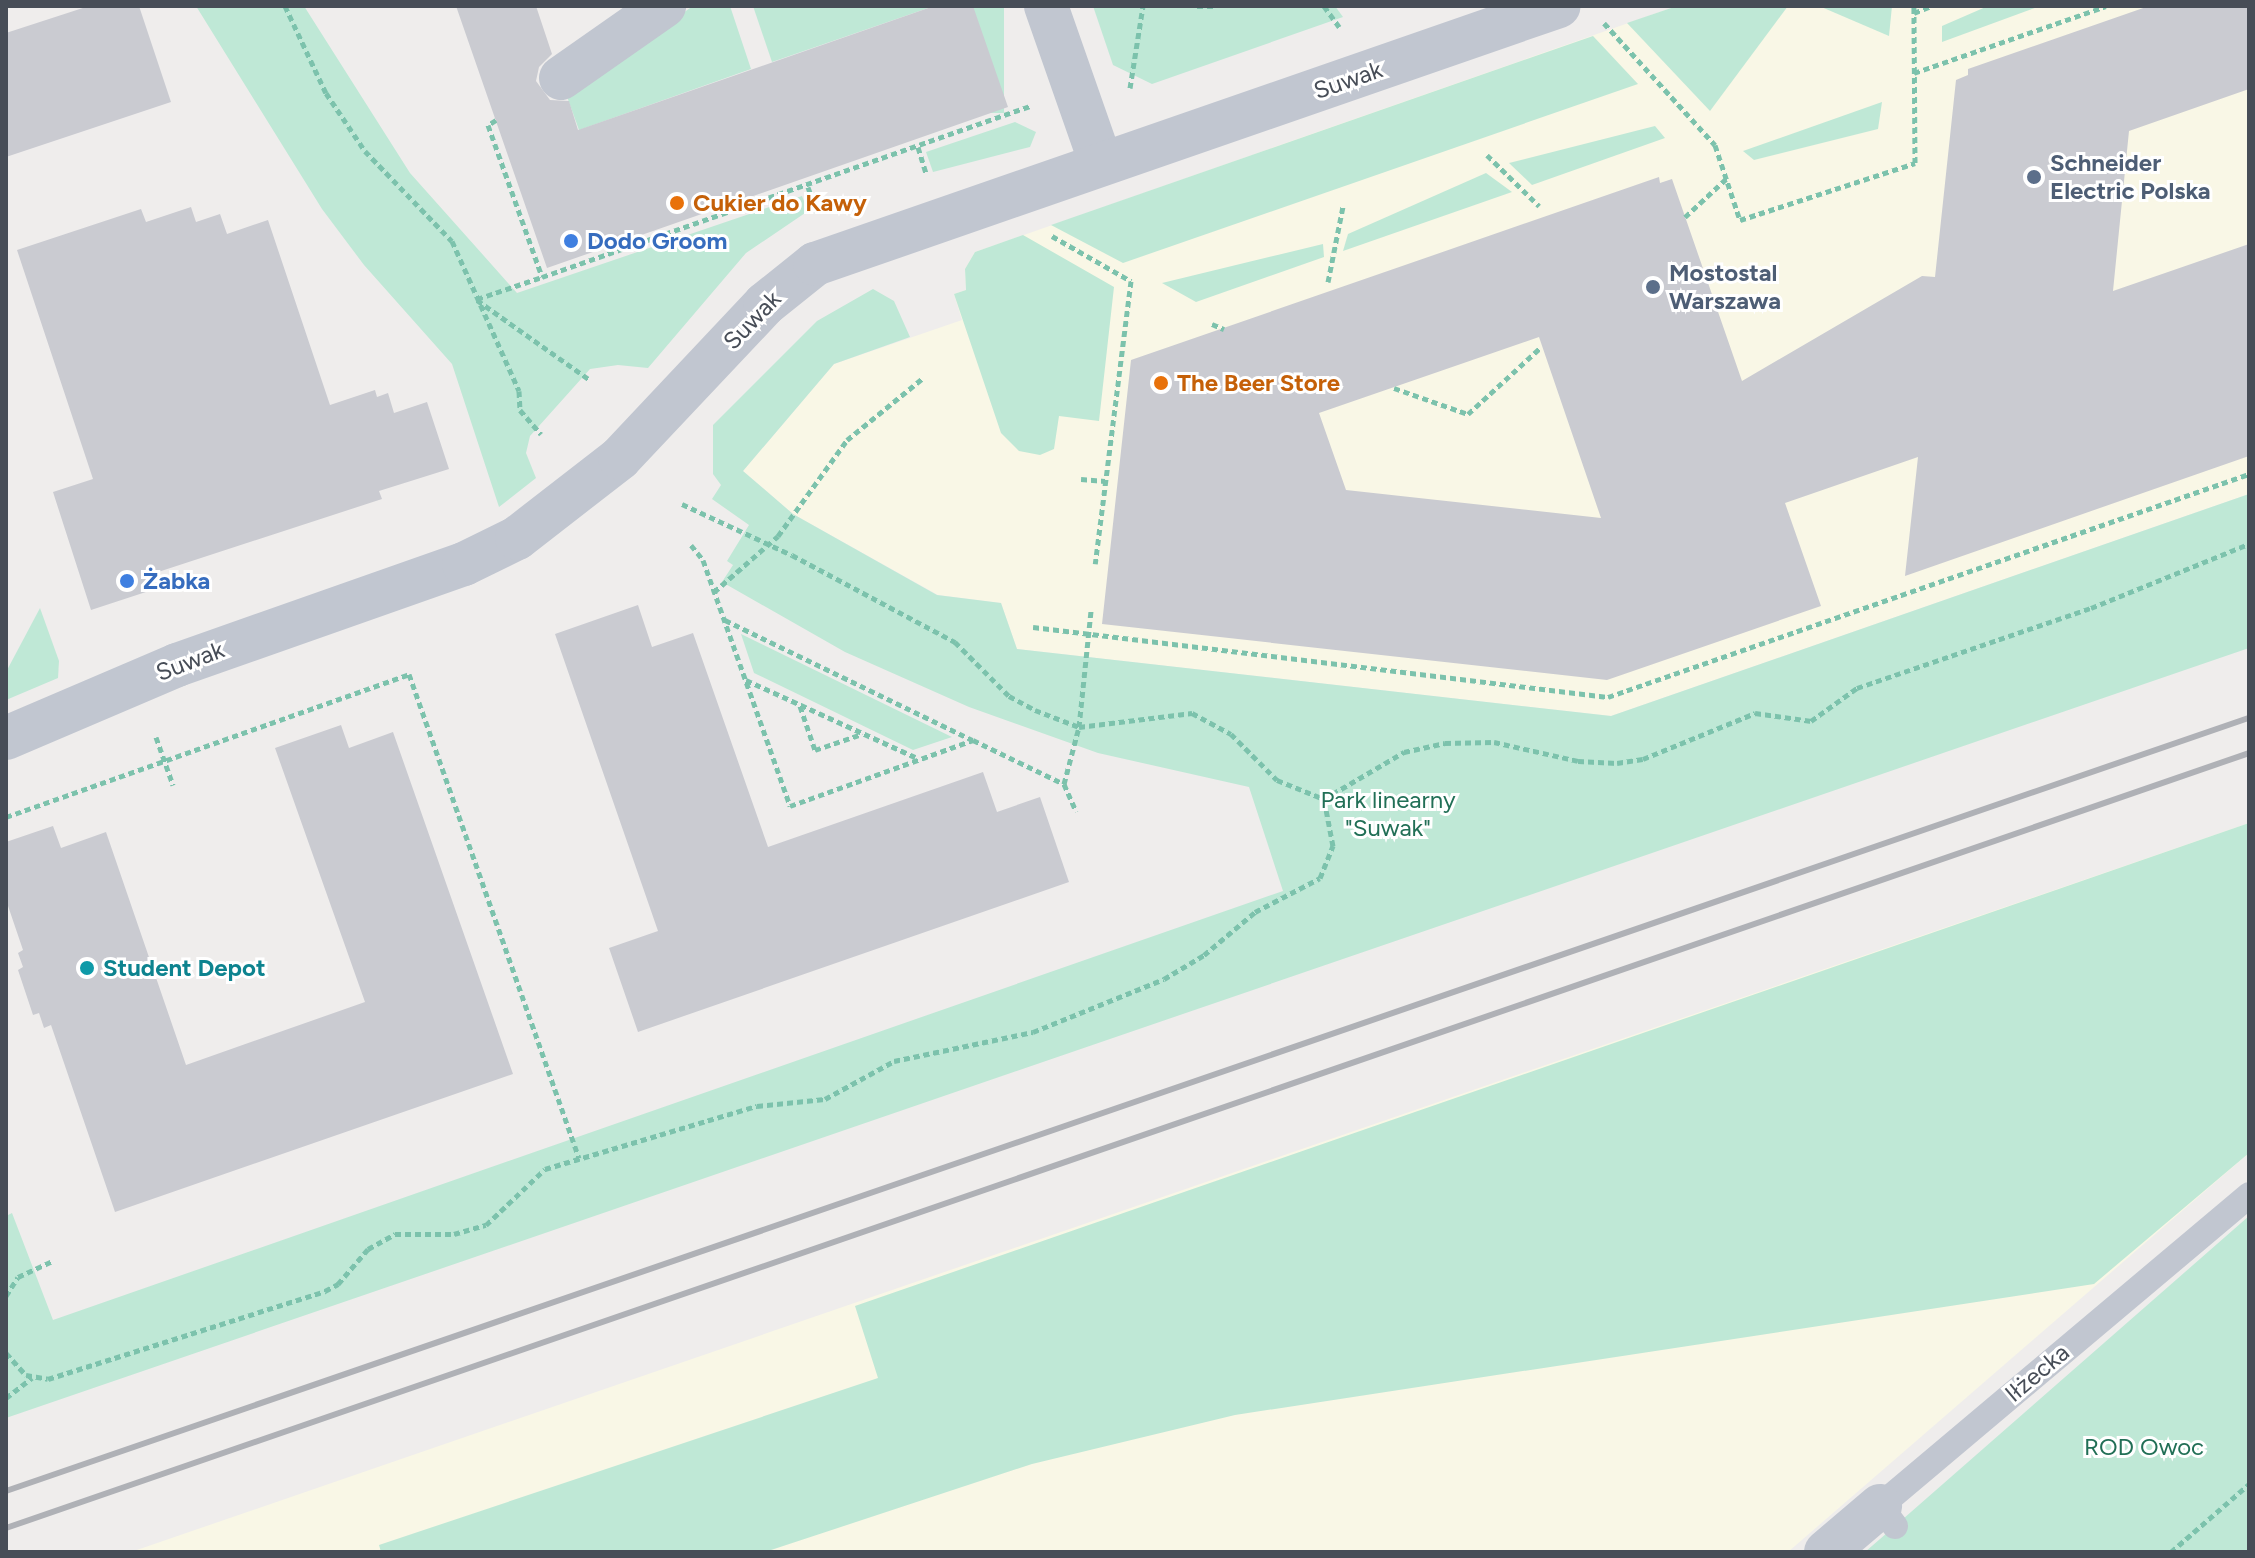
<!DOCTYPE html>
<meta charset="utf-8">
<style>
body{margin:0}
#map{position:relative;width:2255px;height:1558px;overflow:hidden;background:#efedec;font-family:Figtree,sans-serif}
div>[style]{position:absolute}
.commercial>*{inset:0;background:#f9f7e6}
.green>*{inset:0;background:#bfe8d6;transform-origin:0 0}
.building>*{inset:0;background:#cacbd1}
.path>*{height:5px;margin-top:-2.5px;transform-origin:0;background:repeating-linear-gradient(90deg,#7cc2ac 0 6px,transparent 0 10px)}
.service>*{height:26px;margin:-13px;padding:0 13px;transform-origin:13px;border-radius:13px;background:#c1c6d0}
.minor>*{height:44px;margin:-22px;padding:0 22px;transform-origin:22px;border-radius:22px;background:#c1c6d0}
.rail>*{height:6px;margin:-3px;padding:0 3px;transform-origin:3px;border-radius:3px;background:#afb1b6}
.dots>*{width:22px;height:22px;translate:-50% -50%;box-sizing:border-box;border:4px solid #fff;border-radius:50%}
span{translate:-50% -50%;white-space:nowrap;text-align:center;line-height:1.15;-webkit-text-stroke:6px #fff;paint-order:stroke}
.street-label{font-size:24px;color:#474d57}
.service-label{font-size:24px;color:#4e5e75;font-weight:700}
.left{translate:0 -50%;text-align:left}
.food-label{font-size:24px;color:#c56008;font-weight:700}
.shop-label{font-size:24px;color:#366cbe;font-weight:700}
.park-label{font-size:24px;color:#216f56}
.culture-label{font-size:24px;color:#0d838f;font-weight:700}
.frame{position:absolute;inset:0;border:8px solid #474d57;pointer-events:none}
</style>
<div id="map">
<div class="commercial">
<i style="clip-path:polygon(1677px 6px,2249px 6px,2249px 494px,1611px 716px,1017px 649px,1001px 603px,938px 595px,793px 514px,743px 471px,834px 364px,962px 320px,954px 294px,966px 290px,965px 269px,975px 252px)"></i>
<i style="clip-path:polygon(2249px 823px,2249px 1153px,1788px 1552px,131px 1552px)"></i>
</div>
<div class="green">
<i style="clip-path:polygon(196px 6px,304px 6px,410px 173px,517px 293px,802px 196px,808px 211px,746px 253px,648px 368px,618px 365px,590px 369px,530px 436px,526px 453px,536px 478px,499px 507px,452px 364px,364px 265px,322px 209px)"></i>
<i style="clip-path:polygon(693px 6px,730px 6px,751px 69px,579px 130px,566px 94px)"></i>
<i style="clip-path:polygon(753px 6px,934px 6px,772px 62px)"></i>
<i style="left:973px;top:6px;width:31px;height:107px"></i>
<i style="clip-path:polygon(1093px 6px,1335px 6px,1343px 17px,1152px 84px,1113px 65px)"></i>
<i style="clip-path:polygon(1677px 6px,1788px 6px,1710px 111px,1627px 23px)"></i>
<i style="clip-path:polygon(1819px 6px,1892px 6px,1889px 36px)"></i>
<i style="clip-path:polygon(1988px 6px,2040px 6px,1942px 42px,1942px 26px)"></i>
<i style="clip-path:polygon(1593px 36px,1638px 84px,1123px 263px,1051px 225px)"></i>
<i style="clip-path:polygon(1882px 102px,1878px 129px,1754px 160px,1743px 151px)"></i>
<i style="clip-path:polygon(1015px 122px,1036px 132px,1030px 147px,933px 172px,926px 152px)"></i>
<i style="clip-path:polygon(1655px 126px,1665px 138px,1532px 185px,1509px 163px)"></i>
<i style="clip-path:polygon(1486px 173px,1512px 192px,1343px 251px,1348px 234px)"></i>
<i style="clip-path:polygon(1023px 235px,1114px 287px,1099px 421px,1059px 416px,1054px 449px,1040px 455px,1019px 451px,1001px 433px,954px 294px,966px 290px,965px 269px,975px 252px)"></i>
<i style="clip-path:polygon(1323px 244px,1324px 257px,1196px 302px,1162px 283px)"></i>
<i style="clip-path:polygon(873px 289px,894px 301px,910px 337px,834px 364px,743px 471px,793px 514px,937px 595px,1001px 603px,1017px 649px,1611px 716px,2249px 494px,2249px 648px,6px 1418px,6px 1216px,12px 1213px,53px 1320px,1283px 891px,1249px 787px,1098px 753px,969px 707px,845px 652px,722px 582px,733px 565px,727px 561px,749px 525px,712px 499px,721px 485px,713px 474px,713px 425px,817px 321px)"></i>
<i style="clip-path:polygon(40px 608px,59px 661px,58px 678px,6px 700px,6px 672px)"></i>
<i style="clip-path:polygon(741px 634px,952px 737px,913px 750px,754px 673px)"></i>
<i style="clip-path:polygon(2249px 823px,2249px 1153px,2094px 1284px,1235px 1415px,1032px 1464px,765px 1552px,381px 1552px,379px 1545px,878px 1378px,855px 1306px)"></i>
<i style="clip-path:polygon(2249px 1216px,2249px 1552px,1865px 1552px,1895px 1526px)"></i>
</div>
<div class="building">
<i style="clip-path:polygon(89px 6px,139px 6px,171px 102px,6px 157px,6px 33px)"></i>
<i style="clip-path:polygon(456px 6px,536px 6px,552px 54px,539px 67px,536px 81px,550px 100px,569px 101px,578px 130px,934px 6px,973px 6px,1008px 107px,547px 268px)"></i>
<i style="clip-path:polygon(evenodd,2149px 6px,2249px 6px,2249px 89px,2129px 131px,2113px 291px,2249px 244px,2249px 456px,1905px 576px,1918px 457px,1785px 503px,1821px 606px,1607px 680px,1102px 624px,1131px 360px,1659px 177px,1660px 183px,1672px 179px,1742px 381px,1922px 276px,1935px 277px,1956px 80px,1968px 75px,1968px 69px,2149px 6px,1539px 337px,1601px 518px,1346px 490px,1319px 413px,1539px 337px)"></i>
<i style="clip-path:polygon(191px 207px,196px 222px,220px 214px,227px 234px,268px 220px,330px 405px,375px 390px,377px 397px,388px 393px,394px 413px,427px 402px,449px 469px,379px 491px,382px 499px,152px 574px,152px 590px,91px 610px,53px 492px,93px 479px,17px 250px,141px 209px,146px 222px)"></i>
<i style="clip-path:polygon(638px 605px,652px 647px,693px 633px,768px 847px,983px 772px,997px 812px,1040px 797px,1069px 882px,638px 1032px,609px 948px,658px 931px,555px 634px)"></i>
<i style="clip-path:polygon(341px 725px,349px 748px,393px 732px,513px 1074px,115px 1212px,51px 1025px,44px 1028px,39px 1013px,33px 1015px,18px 970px,23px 967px,18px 953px,23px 950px,6px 900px,6px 842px,53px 826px,61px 848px,106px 832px,186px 1065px,365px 1002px,275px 748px)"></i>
</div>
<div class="path">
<i style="left:285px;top:6px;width:96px;rotate:64.8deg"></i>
<i style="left:326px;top:93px;width:70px;rotate:56.1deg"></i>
<i style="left:365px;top:151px;width:125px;rotate:46deg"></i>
<i style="left:452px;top:241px;width:164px;rotate:65.9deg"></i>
<i style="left:519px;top:391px;width:19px;rotate:87deg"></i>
<i style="left:520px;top:410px;width:32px;rotate:49deg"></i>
<i style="left:1197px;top:6px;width:17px"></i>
<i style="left:1324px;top:6px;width:26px;rotate:54deg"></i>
<i style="left:1914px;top:13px;width:18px;rotate:-22deg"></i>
<i style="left:1604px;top:23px;width:165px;rotate:47.7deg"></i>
<i style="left:1715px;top:145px;width:79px;rotate:71.6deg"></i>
<i style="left:1740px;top:220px;width:184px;rotate:-18deg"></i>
<i style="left:1915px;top:163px;width:157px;rotate:-90.4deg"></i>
<i style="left:1914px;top:73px;width:203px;rotate:-19.2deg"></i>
<i style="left:1130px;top:88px;width:83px;rotate:-81deg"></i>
<i style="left:496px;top:120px;width:9px;rotate:148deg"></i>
<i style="left:488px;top:125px;width:161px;rotate:70.4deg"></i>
<i style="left:542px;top:277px;width:517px;rotate:-19.31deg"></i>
<i style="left:918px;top:147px;width:27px;rotate:73deg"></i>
<i style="left:1487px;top:155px;width:73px;rotate:44.4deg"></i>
<i style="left:808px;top:187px;width:27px;rotate:70deg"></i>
<i style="left:1685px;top:217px;width:56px;rotate:-42.8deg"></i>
<i style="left:1052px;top:236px;width:91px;rotate:29.7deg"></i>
<i style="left:1131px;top:281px;width:285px;rotate:97.2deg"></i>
<i style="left:1328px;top:282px;width:77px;rotate:-78.8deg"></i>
<i style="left:477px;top:299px;width:69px;rotate:-18.7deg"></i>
<i style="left:477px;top:300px;width:138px;rotate:35.3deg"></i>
<i style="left:1212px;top:324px;width:13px;rotate:23deg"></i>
<i style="left:1394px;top:388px;width:78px;rotate:19.4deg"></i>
<i style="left:1468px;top:414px;width:99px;rotate:-42.5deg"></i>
<i style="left:1081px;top:479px;width:24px;rotate:5deg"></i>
<i style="left:682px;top:504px;width:121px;rotate:24.9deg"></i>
<i style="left:792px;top:555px;width:185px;rotate:28.1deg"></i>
<i style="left:955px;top:642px;width:76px;rotate:45deg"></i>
<i style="left:1009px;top:696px;width:30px;rotate:28deg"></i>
<i style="left:1035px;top:710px;width:47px;rotate:21.1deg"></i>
<i style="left:1079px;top:727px;width:114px;rotate:-7.1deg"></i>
<i style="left:1192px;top:713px;width:44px;rotate:28.3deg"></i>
<i style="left:1231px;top:734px;width:65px;rotate:45deg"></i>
<i style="left:1277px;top:780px;width:51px;rotate:22deg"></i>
<i style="left:691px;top:545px;width:19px;rotate:51deg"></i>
<i style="left:703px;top:560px;width:261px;rotate:70.5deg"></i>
<i style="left:790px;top:806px;width:195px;rotate:-19.8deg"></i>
<i style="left:973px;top:740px;width:101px;rotate:25.8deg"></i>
<i style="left:1064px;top:784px;width:30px;rotate:66deg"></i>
<i style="left:714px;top:592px;width:85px;rotate:-41.2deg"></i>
<i style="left:778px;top:536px;width:118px;rotate:-54.3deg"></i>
<i style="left:847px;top:440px;width:98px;rotate:-39.2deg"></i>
<i style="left:725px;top:620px;width:275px;rotate:25.9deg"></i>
<i style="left:1033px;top:627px;width:579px;rotate:6.94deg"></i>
<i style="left:1608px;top:697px;width:679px;rotate:-19.18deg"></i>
<i style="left:746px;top:680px;width:186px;rotate:24.5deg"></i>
<i style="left:800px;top:706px;width:46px;rotate:71.2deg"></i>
<i style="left:815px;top:750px;width:50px;rotate:-18.8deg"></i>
<i style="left:156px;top:737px;width:51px;rotate:70.5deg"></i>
<i style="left:1064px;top:784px;width:59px;rotate:-75.3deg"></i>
<i style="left:1079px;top:727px;width:117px;rotate:-84.1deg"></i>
<i style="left:6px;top:817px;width:428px;rotate:-19.5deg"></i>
<i style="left:409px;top:674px;width:513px;rotate:70.65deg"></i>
<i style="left:6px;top:1296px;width:22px;rotate:-58deg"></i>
<i style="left:18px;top:1277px;width:38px;rotate:-25deg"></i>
<i style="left:6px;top:1353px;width:30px;rotate:48deg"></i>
<i style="left:26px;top:1375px;width:22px;rotate:10deg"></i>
<i style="left:48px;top:1379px;width:291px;rotate:-17.6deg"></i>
<i style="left:325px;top:1291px;width:15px;rotate:-28deg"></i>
<i style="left:338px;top:1284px;width:46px;rotate:-49.4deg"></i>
<i style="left:368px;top:1249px;width:31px;rotate:-29deg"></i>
<i style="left:395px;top:1234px;width:59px"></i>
<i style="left:454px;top:1234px;width:33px;rotate:-16deg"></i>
<i style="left:486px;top:1225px;width:81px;rotate:-43.5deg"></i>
<i style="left:545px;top:1169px;width:221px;rotate:-16.6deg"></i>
<i style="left:757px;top:1106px;width:68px;rotate:-5.9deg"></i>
<i style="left:825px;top:1099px;width:79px;rotate:-28.8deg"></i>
<i style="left:894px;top:1061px;width:142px;rotate:-11.8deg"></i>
<i style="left:1033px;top:1032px;width:141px;rotate:-22deg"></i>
<i style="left:1164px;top:979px;width:47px;rotate:-31deg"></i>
<i style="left:1204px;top:955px;width:67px;rotate:-40.1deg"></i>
<i style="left:1255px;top:912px;width:73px;rotate:-27.6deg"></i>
<i style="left:1320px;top:878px;width:35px;rotate:-68deg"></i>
<i style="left:1333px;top:846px;width:48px;rotate:-100.8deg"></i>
<i style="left:1324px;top:799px;width:93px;rotate:-30.4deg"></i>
<i style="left:1404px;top:752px;width:42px;rotate:-12.4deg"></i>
<i style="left:1445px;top:743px;width:49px;rotate:-1.2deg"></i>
<i style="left:1494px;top:742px;width:86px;rotate:12.7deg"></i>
<i style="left:1578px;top:761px;width:39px;rotate:3deg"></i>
<i style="left:1617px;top:763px;width:26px;rotate:-9deg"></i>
<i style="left:1643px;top:759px;width:121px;rotate:-22.3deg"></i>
<i style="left:1755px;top:713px;width:57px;rotate:8.1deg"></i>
<i style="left:1811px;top:721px;width:57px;rotate:-35.7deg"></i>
<i style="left:1857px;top:688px;width:247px;rotate:-18.9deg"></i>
<i style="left:2091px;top:608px;width:170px;rotate:-22.1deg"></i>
<i style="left:6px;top:1398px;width:33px;rotate:-38deg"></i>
<i style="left:2171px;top:1552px;width:103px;rotate:-41.1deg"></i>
</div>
<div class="service">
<i style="left:1895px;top:1526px;width:25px;rotate:-127deg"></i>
<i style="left:1880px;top:1506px;width:483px;rotate:-40.1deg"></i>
</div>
<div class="minor">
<i style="left:1046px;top:6px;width:166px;rotate:70.7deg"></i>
<i style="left:561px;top:78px;width:126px;rotate:-35deg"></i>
<i style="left:6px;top:738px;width:186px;rotate:-23.1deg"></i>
<i style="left:177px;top:665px;width:304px;rotate:-19.4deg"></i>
<i style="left:464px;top:564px;width:59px;rotate:-26.1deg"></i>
<i style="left:517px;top:538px;width:130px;rotate:-37.8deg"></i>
<i style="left:620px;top:458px;width:212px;rotate:-46.7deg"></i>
<i style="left:765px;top:304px;width:64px;rotate:-38.7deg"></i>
<i style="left:815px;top:264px;width:787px;rotate:-19.13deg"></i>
<i style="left:1826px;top:1552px;width:71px;rotate:-40.4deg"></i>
</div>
<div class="rail">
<i style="left:6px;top:1491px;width:2372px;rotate:-19.02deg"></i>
<i style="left:6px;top:1528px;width:2373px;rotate:-19.06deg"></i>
</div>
<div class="dots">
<i style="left:2034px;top:177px;background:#5c6f8a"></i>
<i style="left:677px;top:203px;background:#e8710a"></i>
<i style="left:571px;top:241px;background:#3f7fe0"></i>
<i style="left:1653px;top:287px;background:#5c6f8a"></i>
<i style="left:1161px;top:383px;background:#e8710a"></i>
<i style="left:127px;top:581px;background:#3f7fe0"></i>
<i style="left:87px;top:968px;background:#0f9aa8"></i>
</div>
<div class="street-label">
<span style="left:1348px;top:80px;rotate:-19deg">Suwak</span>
<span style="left:752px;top:320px;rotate:-46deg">Suwak</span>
<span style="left:190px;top:661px;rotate:-21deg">Suwak</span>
<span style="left:2037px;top:1373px;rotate:-40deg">Iłżecka</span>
</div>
<div class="service-label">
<span class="left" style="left:2050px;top:177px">Schneider<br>Electric Polska</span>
<span class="left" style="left:1669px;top:287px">Mostostal<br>Warszawa</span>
</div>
<div class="food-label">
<span class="left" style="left:693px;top:203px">Cukier do Kawy</span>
<span class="left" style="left:1177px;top:383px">The Beer Store</span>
</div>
<div class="shop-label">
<span class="left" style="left:587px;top:241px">Dodo Groom</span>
<span class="left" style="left:143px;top:581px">Żabka</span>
</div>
<div class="park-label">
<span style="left:1388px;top:814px">Park linearny<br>"Suwak"</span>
<span style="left:2144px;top:1447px">ROD Owoc</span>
</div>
<div class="culture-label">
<span class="left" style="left:103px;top:968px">Student Depot</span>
</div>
<div class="frame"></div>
</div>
